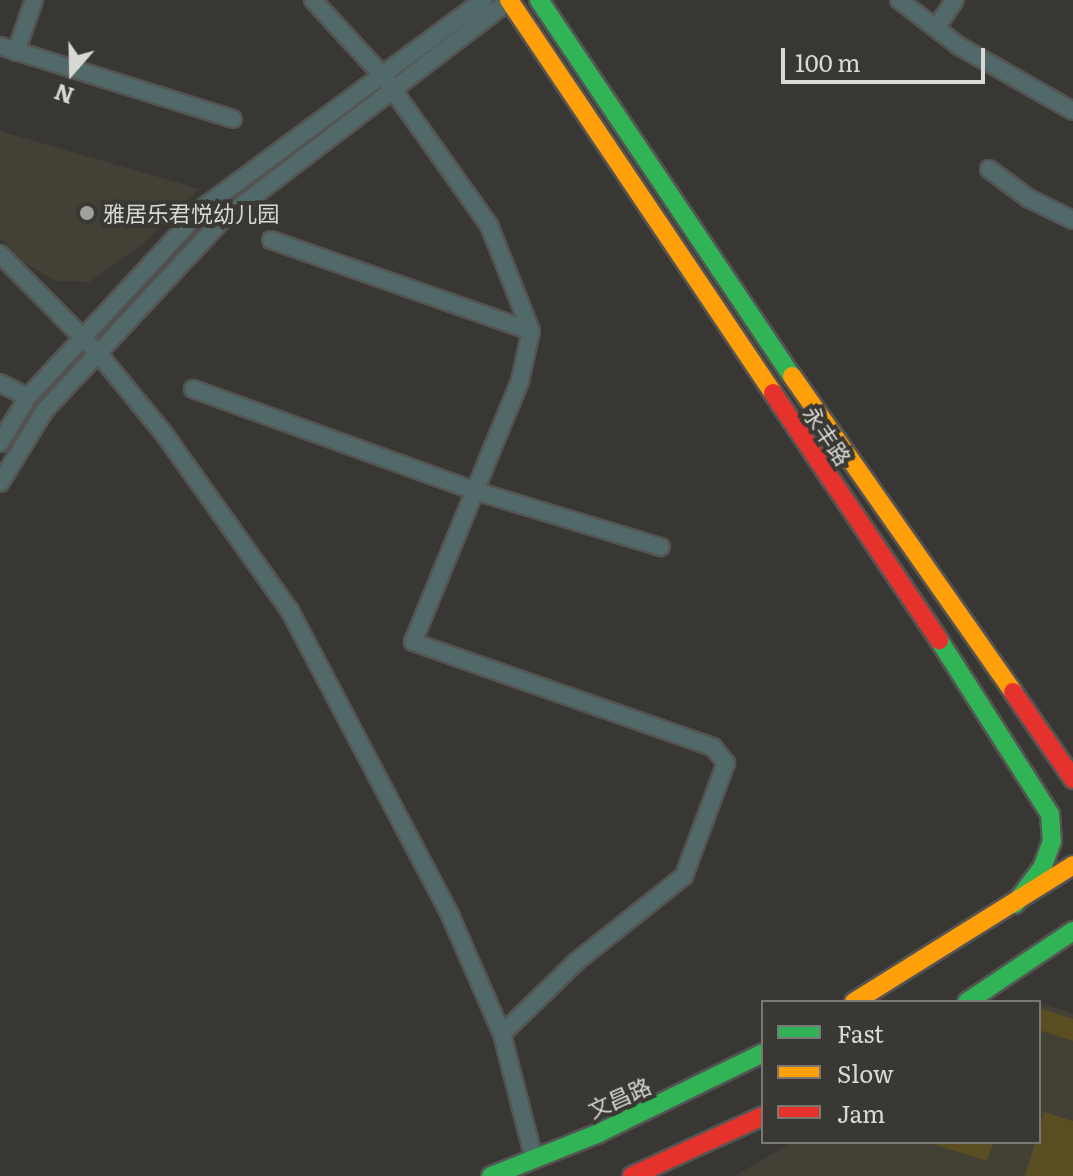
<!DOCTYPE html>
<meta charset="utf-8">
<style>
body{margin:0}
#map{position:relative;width:1073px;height:1176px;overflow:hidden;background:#383734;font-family:Literata,"Noto Sans SC",serif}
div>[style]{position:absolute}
.built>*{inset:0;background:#434036}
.green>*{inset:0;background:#5a4d22}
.roads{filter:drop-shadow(2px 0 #545452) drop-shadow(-2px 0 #545452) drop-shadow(0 2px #545452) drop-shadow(0 -2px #545452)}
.street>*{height:16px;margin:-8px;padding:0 8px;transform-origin:8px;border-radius:8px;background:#516969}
.fast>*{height:18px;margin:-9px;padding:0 9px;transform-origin:9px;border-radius:9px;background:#30b455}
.slow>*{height:18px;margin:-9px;padding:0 9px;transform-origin:9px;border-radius:9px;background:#ff9f0a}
.jam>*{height:18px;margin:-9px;padding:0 9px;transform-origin:9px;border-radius:9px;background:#e5322d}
.dots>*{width:22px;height:22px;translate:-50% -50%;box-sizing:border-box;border:4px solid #393833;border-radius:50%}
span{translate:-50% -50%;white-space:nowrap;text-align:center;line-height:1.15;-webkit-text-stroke:8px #393833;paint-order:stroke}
.poi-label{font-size:22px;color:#d9d8d5}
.left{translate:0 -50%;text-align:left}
.street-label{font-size:22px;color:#d9d8d5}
.legend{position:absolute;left:761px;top:1000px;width:280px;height:144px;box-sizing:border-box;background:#393833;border:2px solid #797874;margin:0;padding:10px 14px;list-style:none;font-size:24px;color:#d9d8d5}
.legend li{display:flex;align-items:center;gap:16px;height:40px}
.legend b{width:40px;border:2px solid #797874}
.north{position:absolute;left:32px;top:32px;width:80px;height:80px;-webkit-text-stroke:6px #393833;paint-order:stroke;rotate:200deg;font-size:22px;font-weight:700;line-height:32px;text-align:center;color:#d9d8d5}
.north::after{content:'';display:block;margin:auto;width:28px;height:36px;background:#d9d8d5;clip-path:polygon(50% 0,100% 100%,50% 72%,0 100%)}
.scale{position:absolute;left:781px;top:48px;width:204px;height:36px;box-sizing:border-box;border:4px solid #d9d8d5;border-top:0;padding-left:10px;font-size:24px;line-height:28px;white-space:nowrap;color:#d9d8d5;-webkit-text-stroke:6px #393833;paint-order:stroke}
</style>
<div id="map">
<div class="built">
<i style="clip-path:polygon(0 131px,200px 189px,143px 244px,89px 282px,56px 281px,26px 264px,0 238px)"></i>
<i style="clip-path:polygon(1039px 1002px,1073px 1014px,1073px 1176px,735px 1176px,792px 1142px,1039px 1142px)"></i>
</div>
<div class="green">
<i style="clip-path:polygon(1039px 1008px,1073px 1019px,1073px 1041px,1039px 1030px)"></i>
<i style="clip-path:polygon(1044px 1112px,1073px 1121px,1073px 1176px,1025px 1176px)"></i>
<i style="clip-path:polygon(926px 1142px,993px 1142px,987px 1161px)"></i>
</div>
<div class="roads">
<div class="street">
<i style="left:313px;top:0;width:103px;rotate:47.4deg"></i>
<i style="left:383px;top:76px;width:183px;rotate:54.6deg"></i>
<i style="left:489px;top:225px;width:114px;rotate:68.4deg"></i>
<i style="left:531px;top:331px;width:51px;rotate:102.4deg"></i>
<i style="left:520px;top:381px;width:282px;rotate:112.3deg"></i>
<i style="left:413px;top:642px;width:318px;rotate:19.3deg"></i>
<i style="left:713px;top:747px;width:21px;rotate:51deg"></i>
<i style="left:726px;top:763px;width:121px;rotate:110.4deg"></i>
<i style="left:684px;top:876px;width:138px;rotate:141.5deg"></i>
<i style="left:576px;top:962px;width:103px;rotate:135.8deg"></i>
<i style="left:899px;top:0;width:76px;rotate:37.5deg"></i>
<i style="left:959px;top:46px;width:131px;rotate:29.7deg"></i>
<i style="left:936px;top:28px;width:34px;rotate:-56deg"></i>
<i style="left:0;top:46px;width:244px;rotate:17.4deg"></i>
<i style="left:16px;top:52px;width:55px;rotate:-70.9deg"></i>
<i style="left:989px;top:169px;width:49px;rotate:36.6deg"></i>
<i style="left:1028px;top:198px;width:50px;rotate:26.1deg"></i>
<i style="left:271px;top:240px;width:275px;rotate:19.3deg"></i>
<i style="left:0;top:254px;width:138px;rotate:45.3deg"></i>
<i style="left:97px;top:352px;width:102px;rotate:50.6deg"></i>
<i style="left:162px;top:431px;width:221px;rotate:54.6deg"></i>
<i style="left:290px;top:611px;width:344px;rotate:62.2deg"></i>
<i style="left:450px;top:915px;width:130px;rotate:66.4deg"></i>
<i style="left:502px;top:1034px;width:129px;rotate:75.6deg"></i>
<i style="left:0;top:383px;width:31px;rotate:27deg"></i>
<i style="left:193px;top:389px;width:300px;rotate:19.9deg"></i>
<i style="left:475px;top:491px;width:194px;rotate:16.8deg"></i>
<i style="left:0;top:443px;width:54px;rotate:-58.7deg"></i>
<i style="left:28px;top:397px;width:259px;rotate:-47.2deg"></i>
<i style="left:204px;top:207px;width:348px;rotate:-36.5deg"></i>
<i style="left:0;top:483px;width:86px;rotate:-58.3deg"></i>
<i style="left:45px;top:410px;width:258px;rotate:-47deg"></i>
<i style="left:221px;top:221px;width:364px;rotate:-37.4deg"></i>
</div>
<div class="fast">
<i style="left:539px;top:0;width:453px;rotate:56.1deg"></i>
<i style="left:939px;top:640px;width:206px;rotate:57.5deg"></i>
<i style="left:1050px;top:814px;width:27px;rotate:86deg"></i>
<i style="left:1052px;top:841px;width:29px;rotate:110deg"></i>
<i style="left:1042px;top:868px;width:45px;rotate:126.9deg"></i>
<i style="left:967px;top:1002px;width:128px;rotate:-33.8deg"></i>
<i style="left:491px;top:1176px;width:116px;rotate:-21.7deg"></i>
<i style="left:599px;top:1133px;width:182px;rotate:-26deg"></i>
</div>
<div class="slow">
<i style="left:509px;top:0;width:473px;rotate:56.1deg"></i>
<i style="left:792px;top:376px;width:386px;rotate:55deg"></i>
<i style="left:854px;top:1002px;width:258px;rotate:-32deg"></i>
</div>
<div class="jam">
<i style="left:773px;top:393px;width:298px;rotate:56.1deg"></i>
<i style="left:1013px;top:692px;width:106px;rotate:55.4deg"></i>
<i style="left:632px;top:1176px;width:144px;rotate:-24.6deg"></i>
</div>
</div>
<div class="dots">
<i style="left:87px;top:213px;background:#a1a09d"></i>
</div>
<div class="poi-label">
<span class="left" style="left:103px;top:213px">雅居乐君悦幼儿园</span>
</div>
<div class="street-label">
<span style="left:828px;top:435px;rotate:56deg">永丰路</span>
<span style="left:619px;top:1097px;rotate:-24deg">文昌路</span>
</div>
<ul class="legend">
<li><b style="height:10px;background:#30b455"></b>Fast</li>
<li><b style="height:10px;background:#ff9f0a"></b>Slow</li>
<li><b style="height:10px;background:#e5322d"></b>Jam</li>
</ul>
<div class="north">N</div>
<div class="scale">100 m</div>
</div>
